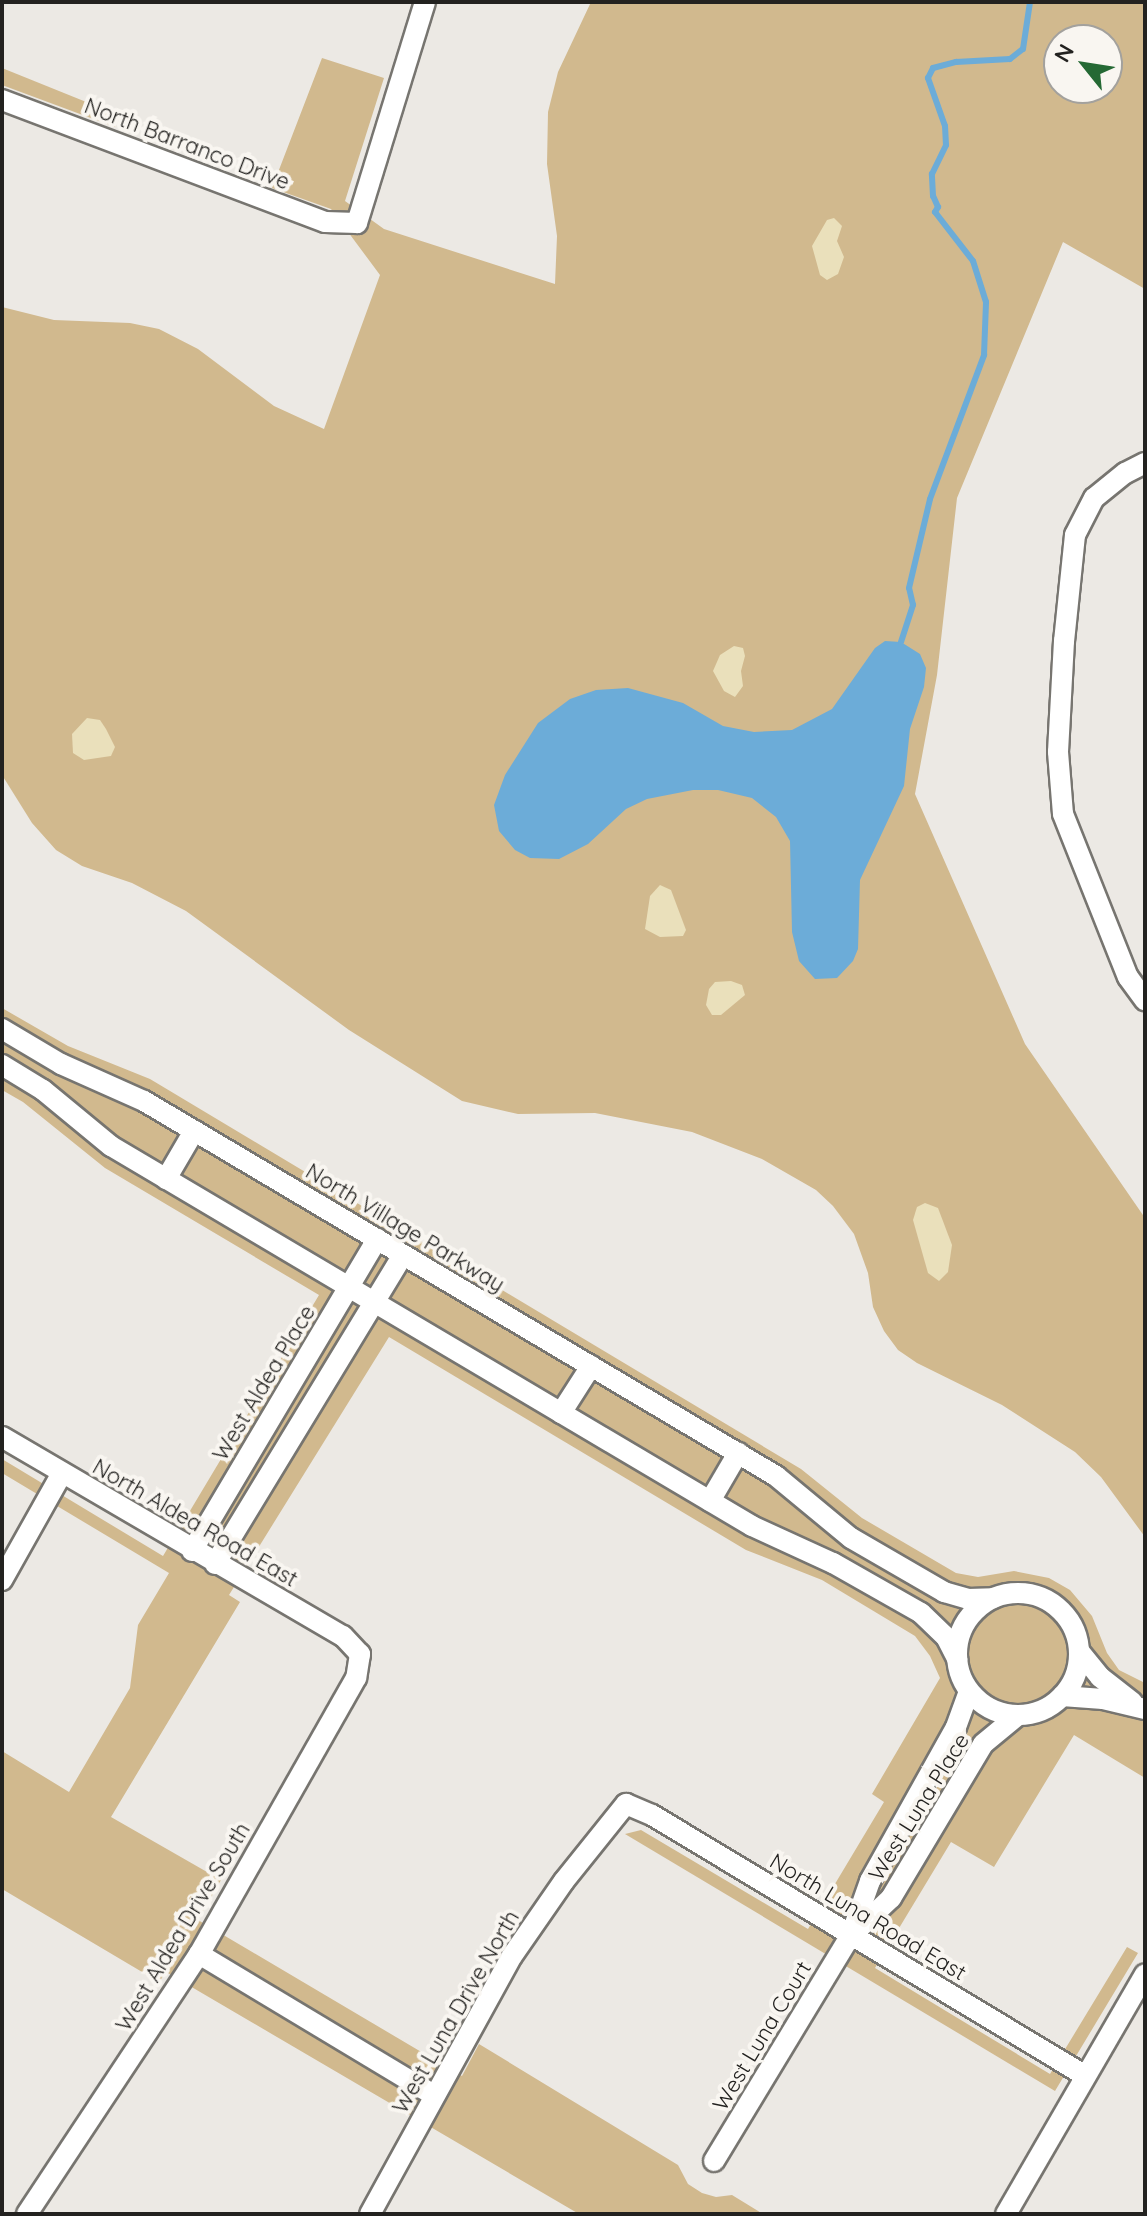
<!DOCTYPE html>
<style>
body{margin:0}
#map{position:relative;width:1147px;height:2216px;overflow:hidden;background:#ece9e4;font-family:Quicksand,sans-serif}
div>[style]{position:absolute}
.green>*{inset:0;background:#d1b98e}
.sand>*{inset:0;background:#eae0bb}
.water>*{inset:0;background:#6cacd8}
.stream>*{height:6px;margin:-3px;padding:0 3px;transform-origin:3px;border-radius:3px;background:#6cacd8}
.roads{filter:drop-shadow(2px 0 #777570) drop-shadow(-2px 0 #777570) drop-shadow(0 2px #777570) drop-shadow(0 -2px #777570)}
.minor>*{height:20px;margin:-10px;padding:0 10px;transform-origin:10px;border-radius:10px;background:#fff}
.minor>.ring{margin:-10px;padding:0;box-sizing:content-box;background:none;border:20px solid #fff;border-radius:50%}
span{translate:-50% -50%;white-space:nowrap;text-align:center;line-height:1.15;-webkit-text-stroke:8px #f9f6f1;paint-order:stroke}
.street-label{font-size:22px;color:#232220}
.frame{position:absolute;inset:0;border:4px solid #232220;pointer-events:none}
.north{position:absolute;left:1043px;top:24px;width:80px;height:80px;box-sizing:border-box;background:#f9f6f1;border:2px solid #a3a19d;border-radius:50%;rotate:300deg;font-size:22px;font-weight:700;line-height:32px;text-align:center;color:#232220}
.north::after{content:'';display:block;margin:auto;width:28px;height:36px;background:#256934;clip-path:polygon(50% 0,100% 100%,50% 72%,0 100%)}
</style>
<div id="map">
<div class="green">
<i style="clip-path:polygon(evenodd,591px 2px,1145px 2px,1145px 289px,1063px 242px,957px 498px,937px 675px,915px 794px,1025px 1044px,1145px 1218px,1145px 1537px,1101px 1477px,1075px 1452px,1002px 1405px,917px 1363px,898px 1350px,884px 1331px,873px 1307px,868px 1273px,854px 1234px,833px 1206px,816px 1190px,762px 1159px,692px 1132px,595px 1113px,518px 1114px,462px 1101px,349px 1030px,186px 911px,132px 883px,82px 866px,56px 850px,32px 823px,2px 775px,2px 307px,54px 320px,130px 323px,159px 329px,198px 349px,274px 406px,324px 429px,380px 275px,331px 209px,272px 188px,322px 58px,384px 78px,345px 201px,384px 229px,555px 284px,557px 236px,547px 164px,548px 112px,558px 72px,591px 2px,1059px 40px,1107px 40px,1107px 88px,1059px 88px,1059px 40px)"></i>
<i style="clip-path:polygon(2px 68px,116px 114px,115px 127px,2px 85px)"></i>
<i style="clip-path:polygon(2px 1008px,68px 1046px,150px 1079px,801px 1469px,862px 1518px,956px 1573px,978px 1577px,1014px 1571px,1049px 1578px,1070px 1590px,1092px 1616px,1107px 1653px,1119px 1670px,1145px 1683px,1145px 1778px,1074px 1735px,994px 1867px,951px 1842px,875px 1968px,1050px 2074px,1127px 1947px,1138px 1953px,1055px 2091px,625px 1834px,641px 1830px,808px 1929px,884px 1802px,872px 1794px,940px 1678px,930px 1656px,915px 1636px,822px 1580px,746px 1550px,389px 1337px,229px 1595px,240px 1602px,111px 1817px,221px 1880px,198px 1920px,462px 2076px,479px 2044px,678px 2165px,688px 2184px,702px 2193px,716px 2197px,732px 2195px,763px 2214px,579px 2214px,166px 1972px,159px 1982px,2px 1889px,2px 1751px,69px 1792px,130px 1688px,138px 1625px,169px 1573px,2px 1473px,2px 1459px,163px 1556px,319px 1295px,105px 1168px,23px 1102px,2px 1090px)"></i>
</div>
<div class="sand">
<i style="clip-path:polygon(834px 218px,842px 226px,837px 241px,844px 257px,838px 274px,827px 280px,820px 275px,812px 246px,827px 220px)"></i>
<i style="clip-path:polygon(734px 646px,743px 648px,745px 656px,741px 671px,743px 686px,735px 697px,724px 691px,713px 671px,720px 655px)"></i>
<i style="clip-path:polygon(87px 718px,100px 720px,106px 729px,115px 747px,111px 756px,84px 760px,73px 753px,72px 734px)"></i>
<i style="clip-path:polygon(660px 885px,671px 890px,686px 930px,683px 936px,660px 937px,645px 929px,650px 896px)"></i>
<i style="clip-path:polygon(731px 981px,742px 985px,745px 995px,721px 1015px,712px 1015px,706px 1005px,709px 989px,715px 982px)"></i>
<i style="clip-path:polygon(925px 1203px,938px 1208px,952px 1245px,948px 1272px,939px 1281px,928px 1273px,913px 1220px,917px 1207px)"></i>
</div>
<div class="water">
<i style="clip-path:polygon(885px 641px,901px 642px,920px 654px,926px 668px,924px 687px,910px 729px,904px 786px,860px 880px,858px 949px,853px 961px,837px 978px,815px 979px,799px 961px,792px 932px,790px 841px,776px 817px,752px 798px,718px 790px,693px 790px,647px 799px,626px 809px,588px 844px,559px 859px,530px 858px,515px 850px,499px 831px,494px 805px,505px 775px,538px 723px,570px 699px,596px 690px,628px 688px,683px 703px,723px 726px,754px 732px,792px 730px,832px 709px,875px 648px)"></i>
</div>
<div class="stream">
<i style="left:901px;top:642px;width:39px;rotate:-72deg"></i>
<i style="left:913px;top:605px;width:17px;rotate:-103deg"></i>
<i style="left:909px;top:588px;width:91px;rotate:-76.7deg"></i>
<i style="left:930px;top:499px;width:154px;rotate:-69.4deg"></i>
<i style="left:984px;top:355px;width:53px;rotate:-87.8deg"></i>
<i style="left:986px;top:302px;width:43px;rotate:-107.6deg"></i>
<i style="left:973px;top:261px;width:62px;rotate:-127.8deg"></i>
<i style="left:935px;top:212px;width:6px;rotate:-59deg"></i>
<i style="left:938px;top:207px;width:12px;rotate:-114deg"></i>
<i style="left:933px;top:196px;width:22px;rotate:-93deg"></i>
<i style="left:932px;top:174px;width:32px;rotate:-64deg"></i>
<i style="left:946px;top:145px;width:19px;rotate:-93deg"></i>
<i style="left:945px;top:126px;width:51px;rotate:-109.5deg"></i>
<i style="left:928px;top:78px;width:11px;rotate:-63deg"></i>
<i style="left:933px;top:68px;width:24px;rotate:-15deg"></i>
<i style="left:956px;top:62px;width:54px;rotate:-3.2deg"></i>
<i style="left:1010px;top:59px;width:16px;rotate:-38deg"></i>
<i style="left:1023px;top:49px;width:48px;rotate:-81.5deg"></i>
</div>
<div class="roads">
<div class="minor">
<i style="left:2px;top:100px;width:345px;rotate:20.7deg"></i>
<i style="left:325px;top:222px;width:32px;rotate:2deg"></i>
<i style="left:357px;top:223px;width:231px;rotate:-72.9deg"></i>
<i style="left:1145px;top:463px;width:22px;rotate:153deg"></i>
<i style="left:1125px;top:473px;width:40px;rotate:141deg"></i>
<i style="left:1094px;top:498px;width:42px;rotate:117.2deg"></i>
<i style="left:1075px;top:535px;width:107px;rotate:95.9deg"></i>
<i style="left:1064px;top:641px;width:111px;rotate:93.1deg"></i>
<i style="left:1058px;top:752px;width:62px;rotate:85.4deg"></i>
<i style="left:1063px;top:814px;width:175px;rotate:68.3deg"></i>
<i style="left:1128px;top:977px;width:29px;rotate:54deg"></i>
<i style="left:2px;top:1029px;width:69px;rotate:30.7deg"></i>
<i style="left:61px;top:1064px;width:91px;rotate:24deg"></i>
<i style="left:144px;top:1101px;width:735px;rotate:30.68deg"></i>
<i style="left:776px;top:1476px;width:97px;rotate:39.6deg"></i>
<i style="left:851px;top:1538px;width:108px;rotate:30.1deg"></i>
<i style="left:944px;top:1592px;width:25px;rotate:16deg"></i>
<i style="left:968px;top:1599px;width:25px;rotate:-2deg"></i>
<i style="left:2px;top:1065px;width:48px;rotate:31.4deg"></i>
<i style="left:43px;top:1090px;width:88px;rotate:39.5deg"></i>
<i style="left:111px;top:1146px;width:745px;rotate:30.66deg"></i>
<i style="left:752px;top:1526px;width:89px;rotate:24.6deg"></i>
<i style="left:833px;top:1563px;width:101px;rotate:29.6deg"></i>
<i style="left:921px;top:1613px;width:35px;rotate:44deg"></i>
<i style="left:946px;top:1637px;width:25px;rotate:63deg"></i>
<i style="left:166px;top:1179px;width:56px;rotate:-59.7deg"></i>
<i style="left:561px;top:1413px;width:56px;rotate:-57.4deg"></i>
<i style="left:2px;top:1437px;width:395px;rotate:30.3deg"></i>
<i style="left:343px;top:1636px;width:25px;rotate:47deg"></i>
<i style="left:360px;top:1654px;width:24px;rotate:99deg"></i>
<i style="left:356px;top:1678px;width:318px;rotate:119.6deg"></i>
<i style="left:199px;top:1954px;width:312px;rotate:123.5deg"></i>
<i style="left:710px;top:1501px;width:56px;rotate:-59.7deg"></i>
<i style="left:192px;top:1551px;width:363px;rotate:-59.3deg"></i>
<i style="left:215px;top:1564px;width:362px;rotate:-58.7deg"></i>
<i style="left:2px;top:1580px;width:123px;rotate:-60.7deg"></i>
<i class="ring" style="left:957px;top:1593px;width:102px;height:102px"></i>
<i style="left:1079px;top:1651px;width:33px;rotate:51deg"></i>
<i style="left:1100px;top:1677px;width:41px;rotate:38deg"></i>
<i style="left:1062px;top:1696px;width:41px;rotate:4.2deg"></i>
<i style="left:1103px;top:1699px;width:43px;rotate:13.4deg"></i>
<i style="left:854px;top:1933px;width:51px;rotate:-43.4deg"></i>
<i style="left:891px;top:1898px;width:179px;rotate:-59.1deg"></i>
<i style="left:983px;top:1744px;width:44px;rotate:-39.5deg"></i>
<i style="left:199px;top:1954px;width:274px;rotate:31deg"></i>
<i style="left:714px;top:2161px;width:264px;rotate:-58.8deg"></i>
<i style="left:851px;top:1935px;width:57px;rotate:-70.6deg"></i>
<i style="left:870px;top:1881px;width:176px;rotate:-60.8deg"></i>
<i style="left:956px;top:1727px;width:37px;rotate:-70deg"></i>
<i style="left:370px;top:2214px;width:294px;rotate:-61.2deg"></i>
<i style="left:512px;top:1956px;width:91px;rotate:-55.3deg"></i>
<i style="left:564px;top:1881px;width:99px;rotate:-51.2deg"></i>
<i style="left:626px;top:1804px;width:28px;rotate:23deg"></i>
<i style="left:652px;top:1815px;width:504px;rotate:31.04deg"></i>
<i style="left:1006px;top:2214px;width:277px;rotate:-59.9deg"></i>
</div>
</div>
<div class="street-label">
<span style="left:187px;top:144px;rotate:21deg">North Barranco Drive</span>
<span style="left:405px;top:1228px;rotate:31deg">North Village Parkway</span>
<span style="left:264px;top:1383px;rotate:-59deg">West Aldea Place</span>
<span style="left:195px;top:1523px;rotate:30deg">North Aldea Road East</span>
<span style="left:919px;top:1807px;rotate:-58deg">West Luna Place</span>
<span style="left:868px;top:1917px;rotate:31deg">North Luna Road East</span>
<span style="left:183px;top:1927px;rotate:-59deg">West Aldea Drive South</span>
<span style="left:456px;top:2012px;rotate:-60deg">West Luna Drive North</span>
<span style="left:762px;top:2036px;rotate:-59deg">West Luna Court</span>
</div>
<div class="frame"></div>
<div class="north">N</div>
</div>
